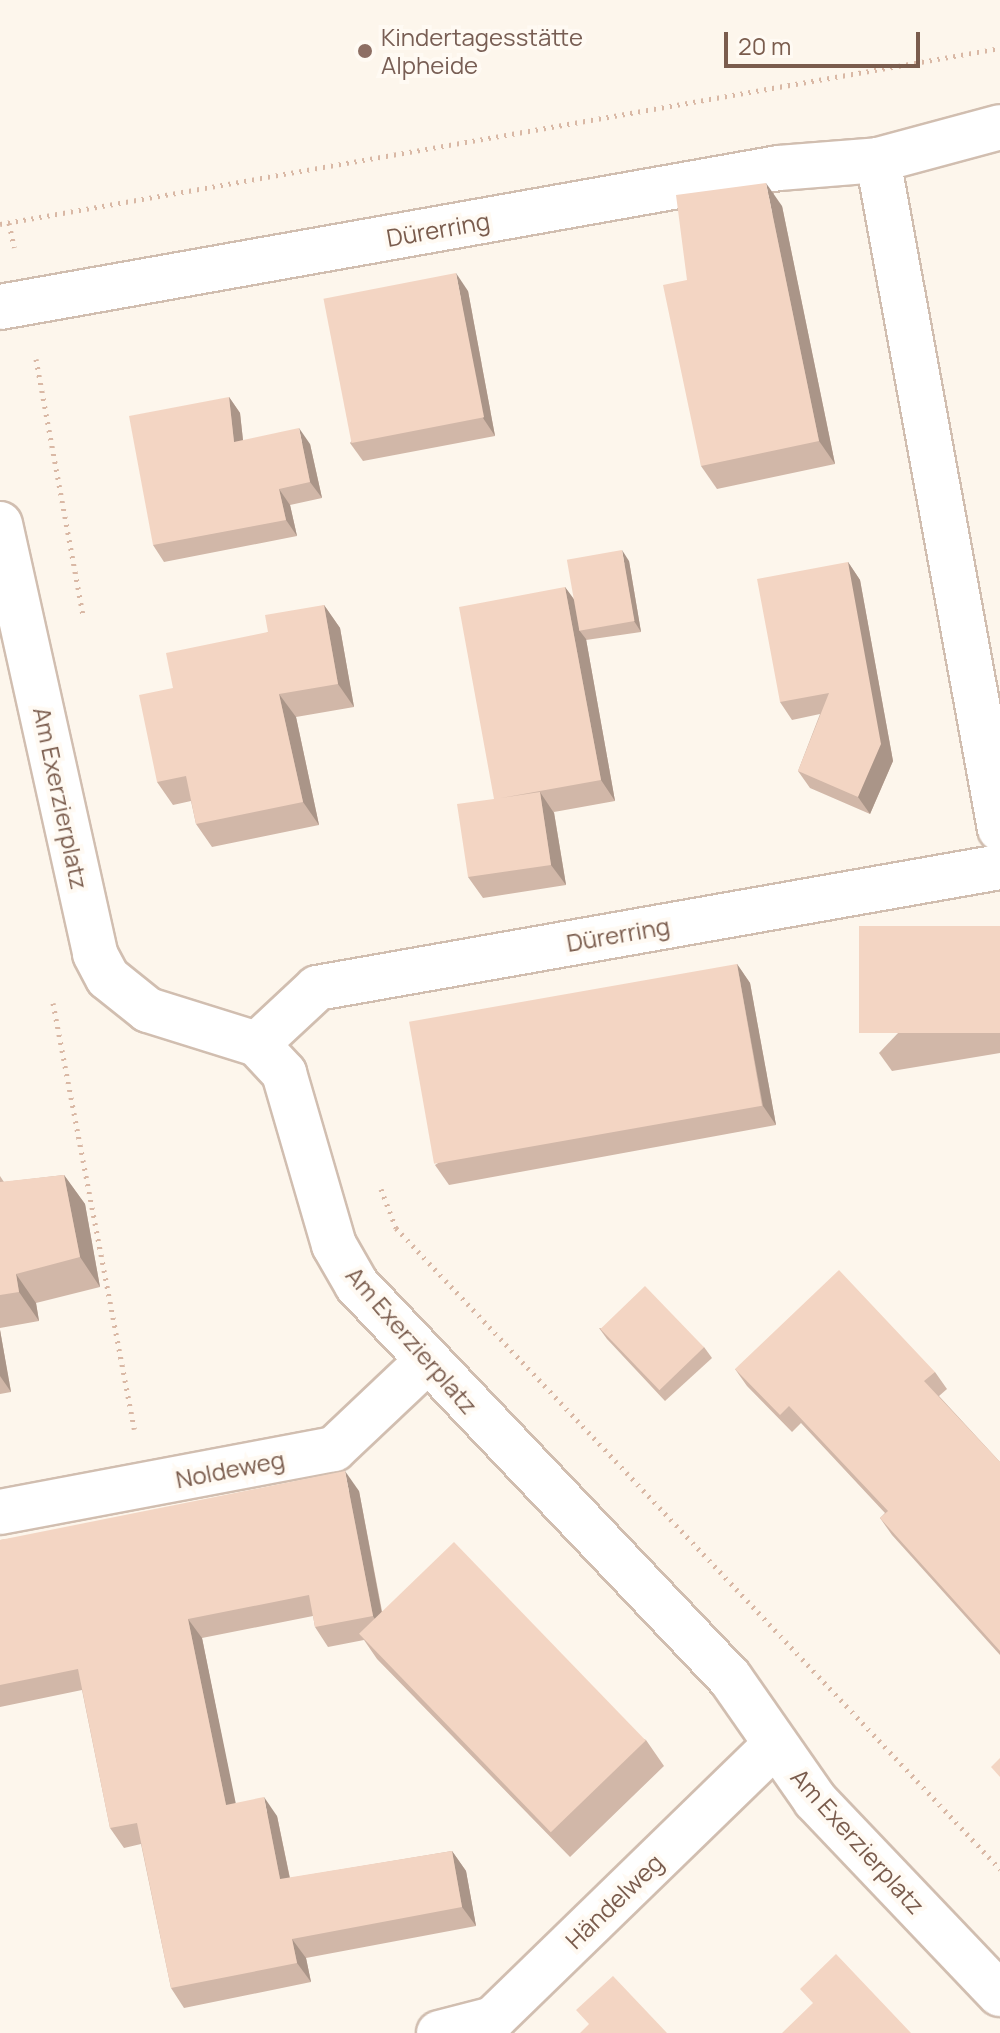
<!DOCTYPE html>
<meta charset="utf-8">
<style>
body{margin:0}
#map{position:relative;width:1000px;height:2033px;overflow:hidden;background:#fdf6ec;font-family:Manrope,sans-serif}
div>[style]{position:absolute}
.path>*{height:5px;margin-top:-2.5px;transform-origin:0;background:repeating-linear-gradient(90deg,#d9b8a5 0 2px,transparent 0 8px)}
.roads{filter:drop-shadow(2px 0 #d1beb0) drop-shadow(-2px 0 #d1beb0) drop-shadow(0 2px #d1beb0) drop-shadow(0 -2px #d1beb0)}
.minor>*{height:44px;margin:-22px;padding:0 22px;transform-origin:22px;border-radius:22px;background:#fff}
.wall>*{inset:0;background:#d1b7a8}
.shaded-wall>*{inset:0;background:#aa9588}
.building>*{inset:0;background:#f3d5c3;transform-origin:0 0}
.dots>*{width:22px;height:22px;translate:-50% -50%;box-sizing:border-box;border:4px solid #fffaf3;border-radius:50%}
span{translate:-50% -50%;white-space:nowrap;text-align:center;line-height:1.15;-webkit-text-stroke:8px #fffaf3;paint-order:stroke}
.education-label{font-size:24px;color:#785e54}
.left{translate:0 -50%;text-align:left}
.street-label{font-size:24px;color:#7a5c4d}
.scale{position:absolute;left:724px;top:32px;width:196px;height:36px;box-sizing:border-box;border:4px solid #7a5c4d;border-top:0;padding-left:10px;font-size:24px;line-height:28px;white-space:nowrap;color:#7a5c4d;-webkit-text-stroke:6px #fffaf3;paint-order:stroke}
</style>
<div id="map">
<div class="path">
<i style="left:9px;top:223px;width:25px;rotate:78deg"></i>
<i style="left:0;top:224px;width:1015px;rotate:-9.98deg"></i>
<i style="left:36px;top:359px;width:261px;rotate:79.6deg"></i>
<i style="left:53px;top:1003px;width:434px;rotate:79.2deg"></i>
<i style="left:381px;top:1189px;width:42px;rotate:69deg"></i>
<i style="left:396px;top:1228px;width:881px;rotate:46.7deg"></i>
</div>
<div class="roads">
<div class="minor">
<i style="left:878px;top:160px;width:680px;rotate:79.67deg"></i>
<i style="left:0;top:307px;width:791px;rotate:-10.12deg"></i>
<i style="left:779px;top:168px;width:99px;rotate:-4.6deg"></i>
<i style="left:878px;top:160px;width:126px;rotate:-15.1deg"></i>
<i style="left:0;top:524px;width:440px;rotate:77.5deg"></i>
<i style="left:95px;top:954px;width:27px;rotate:62deg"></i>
<i style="left:108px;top:978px;width:51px;rotate:38.7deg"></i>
<i style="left:148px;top:1010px;width:114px;rotate:17.3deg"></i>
<i style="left:257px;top:1044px;width:40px;rotate:47deg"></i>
<i style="left:284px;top:1073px;width:179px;rotate:73.8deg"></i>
<i style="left:334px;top:1245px;width:46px;rotate:60.1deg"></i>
<i style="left:357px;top:1285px;width:542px;rotate:46.5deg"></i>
<i style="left:730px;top:1678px;width:149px;rotate:55.1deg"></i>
<i style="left:815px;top:1800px;width:268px;rotate:46.4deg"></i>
<i style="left:257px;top:1044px;width:82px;rotate:-43deg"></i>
<i style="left:317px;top:988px;width:694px;rotate:-10.05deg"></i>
<i style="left:0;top:1512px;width:340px;rotate:-10.7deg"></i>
<i style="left:334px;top:1449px;width:128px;rotate:-43.4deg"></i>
<i style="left:439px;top:2033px;width:56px;rotate:-14.5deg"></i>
<i style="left:493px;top:2019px;width:392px;rotate:-44.2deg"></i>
</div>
</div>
<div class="wall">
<i style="clip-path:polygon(782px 206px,835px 464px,717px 489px,701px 466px,687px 280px)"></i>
<i style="clip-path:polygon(468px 291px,495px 436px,363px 461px,350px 443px)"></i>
<i style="clip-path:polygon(229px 397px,240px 413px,243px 440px,310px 444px,322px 498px,290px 505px,297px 536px,164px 562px,153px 545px)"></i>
<i style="clip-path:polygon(629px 561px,641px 632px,586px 640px,586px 639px,615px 801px,554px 812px,566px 885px,483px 898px,468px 877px,565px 587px,574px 599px)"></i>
<i style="clip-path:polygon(848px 562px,860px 580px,893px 761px,870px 814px,810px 788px,798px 771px,820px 714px,792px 720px,780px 702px)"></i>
<i style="clip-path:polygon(324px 605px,340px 628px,354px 707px,296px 717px,319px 825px,212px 847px,196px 824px,191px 801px,173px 805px,157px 782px,173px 688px,268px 632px)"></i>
<i style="clip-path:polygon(1000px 926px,1000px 1053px,892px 1071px,879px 1053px)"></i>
<i style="clip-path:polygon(737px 964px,750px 983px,776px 1125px,449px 1185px,435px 1165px)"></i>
<i style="clip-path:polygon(64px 1175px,85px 1204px,100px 1287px,36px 1303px,39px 1321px,0 1328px,0 1176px,4px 1182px)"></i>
<i style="clip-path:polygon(599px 1328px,704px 1347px,712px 1358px,665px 1401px,607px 1339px)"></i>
<i style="clip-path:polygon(0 1330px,11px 1392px,0 1394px)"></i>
<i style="clip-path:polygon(735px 1369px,935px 1372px,947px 1389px,939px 1396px,1000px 1462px,1000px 1655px,892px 1535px,880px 1518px,885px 1513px,801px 1423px,792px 1432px,747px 1386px)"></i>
<i style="clip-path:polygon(359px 1491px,382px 1611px,646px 1740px,664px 1766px,570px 1857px,377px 1659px,364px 1640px,328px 1647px,315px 1627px,313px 1616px,202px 1638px,235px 1803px,277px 1816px,290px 1878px,452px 1851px,466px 1871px,476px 1926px,306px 1958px,311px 1982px,184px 2008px,171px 1988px,141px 1844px,124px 1848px,110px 1828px,82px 1690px,0 1707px,0 1540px)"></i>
</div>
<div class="shaded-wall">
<i style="clip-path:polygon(766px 183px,782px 206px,835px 464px,819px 441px)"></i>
<i style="clip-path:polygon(456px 273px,468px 291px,495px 436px,483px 418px)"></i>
<i style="clip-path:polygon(229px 397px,240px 413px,245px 459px,234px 442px)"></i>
<i style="clip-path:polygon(299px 428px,310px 444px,322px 498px,310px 482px)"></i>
<i style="clip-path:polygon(279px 489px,290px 505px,297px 536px,286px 520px)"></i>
<i style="clip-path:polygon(622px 550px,629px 561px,641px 632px,634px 621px)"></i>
<i style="clip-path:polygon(848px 562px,860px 580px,893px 761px,870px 814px,858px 797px)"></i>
<i style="clip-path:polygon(565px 587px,580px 608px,579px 630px,586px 639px,615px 801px,601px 780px)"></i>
<i style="clip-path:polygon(324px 605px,340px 628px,354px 707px,338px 684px)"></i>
<i style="clip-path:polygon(279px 694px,296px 717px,319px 825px,303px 802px)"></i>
<i style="clip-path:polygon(540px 792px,554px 813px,566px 885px,551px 865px)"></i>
<i style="clip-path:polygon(737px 964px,750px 983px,776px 1125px,763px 1106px)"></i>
<i style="clip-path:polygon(64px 1175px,85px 1204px,100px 1287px,80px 1257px)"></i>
<i style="clip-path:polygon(16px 1274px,36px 1303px,39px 1321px,19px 1292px)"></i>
<i style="clip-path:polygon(0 1330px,11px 1392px,0 1376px)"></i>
<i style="clip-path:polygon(345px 1471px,359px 1491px,386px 1636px,373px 1616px)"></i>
<i style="clip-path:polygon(188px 1619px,202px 1638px,240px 1824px,226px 1805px)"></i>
<i style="clip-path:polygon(264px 1797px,277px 1816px,294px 1899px,280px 1879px)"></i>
<i style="clip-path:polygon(452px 1851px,466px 1871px,476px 1926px,462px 1907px)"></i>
<i style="clip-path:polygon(292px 1939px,306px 1958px,311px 1982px,297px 1963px)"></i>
</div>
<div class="building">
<i style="clip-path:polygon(766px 183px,819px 441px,701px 466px,663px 285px,687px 280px,676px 195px)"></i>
<i style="left:456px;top:273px;width:147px;height:135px;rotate:79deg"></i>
<i style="clip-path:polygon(229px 397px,234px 442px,299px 428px,310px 482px,279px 489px,286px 520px,153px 545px,129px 416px)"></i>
<i style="left:622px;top:550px;width:72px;height:56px;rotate:80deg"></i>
<i style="clip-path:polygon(848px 562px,881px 744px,858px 797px,798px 771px,829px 693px,780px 702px,757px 579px)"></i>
<i style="clip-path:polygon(565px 587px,601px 780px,501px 798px,540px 792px,551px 865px,468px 877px,457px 804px,494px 799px,459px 607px)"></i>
<i style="clip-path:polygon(324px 605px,338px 684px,279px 694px,303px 802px,196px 824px,186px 776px,157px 782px,139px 695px,173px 688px,166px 653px,268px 632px,265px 615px)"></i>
<i style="left:1000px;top:926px;width:107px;height:141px;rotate:90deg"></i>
<i style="left:737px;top:964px;width:144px;height:333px;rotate:80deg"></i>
<i style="clip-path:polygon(64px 1175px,80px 1257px,16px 1274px,19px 1292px,0 1295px,0 1181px,0 1182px)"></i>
<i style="clip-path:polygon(839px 1270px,935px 1372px,924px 1381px,1000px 1462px,1000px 1651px,880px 1518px,888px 1511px,789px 1406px,780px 1415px,735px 1369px)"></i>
<i style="left:645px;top:1286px;width:85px;height:62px;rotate:46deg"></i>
<i style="clip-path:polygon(345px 1471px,373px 1616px,315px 1627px,309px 1595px,188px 1619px,226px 1805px,264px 1797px,280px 1879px,452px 1851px,462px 1907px,292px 1939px,297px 1963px,171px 1988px,137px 1823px,110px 1828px,78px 1669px,0 1685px,0 1540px)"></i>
<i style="left:454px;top:1542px;width:276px;height:132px;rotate:46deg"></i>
<i style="clip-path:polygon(1000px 1758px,1000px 1777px,991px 1767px)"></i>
<i style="clip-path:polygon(836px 1954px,911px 2033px,782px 2033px,813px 2003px,800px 1989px)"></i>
<i style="clip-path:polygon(613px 1976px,667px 2033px,580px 2033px,589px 2024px,576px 2010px)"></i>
</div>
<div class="dots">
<i style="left:365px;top:51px;background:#8d6e63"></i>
</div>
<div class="education-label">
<span class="left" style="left:381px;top:51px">Kindertagesstätte<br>Alpheide</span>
</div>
<div class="street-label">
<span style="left:438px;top:229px;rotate:-10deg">Dürerring</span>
<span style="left:61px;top:798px;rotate:78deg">Am Exerzierplatz</span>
<span style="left:618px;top:934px;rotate:-10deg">Dürerring</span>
<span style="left:412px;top:1340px;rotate:49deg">Am Exerzierplatz</span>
<span style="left:230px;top:1469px;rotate:-11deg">Noldeweg</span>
<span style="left:858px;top:1841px;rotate:48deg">Am Exerzierplatz</span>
<span style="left:614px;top:1901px;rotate:-44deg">Händelweg</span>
</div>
<div class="scale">20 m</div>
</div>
